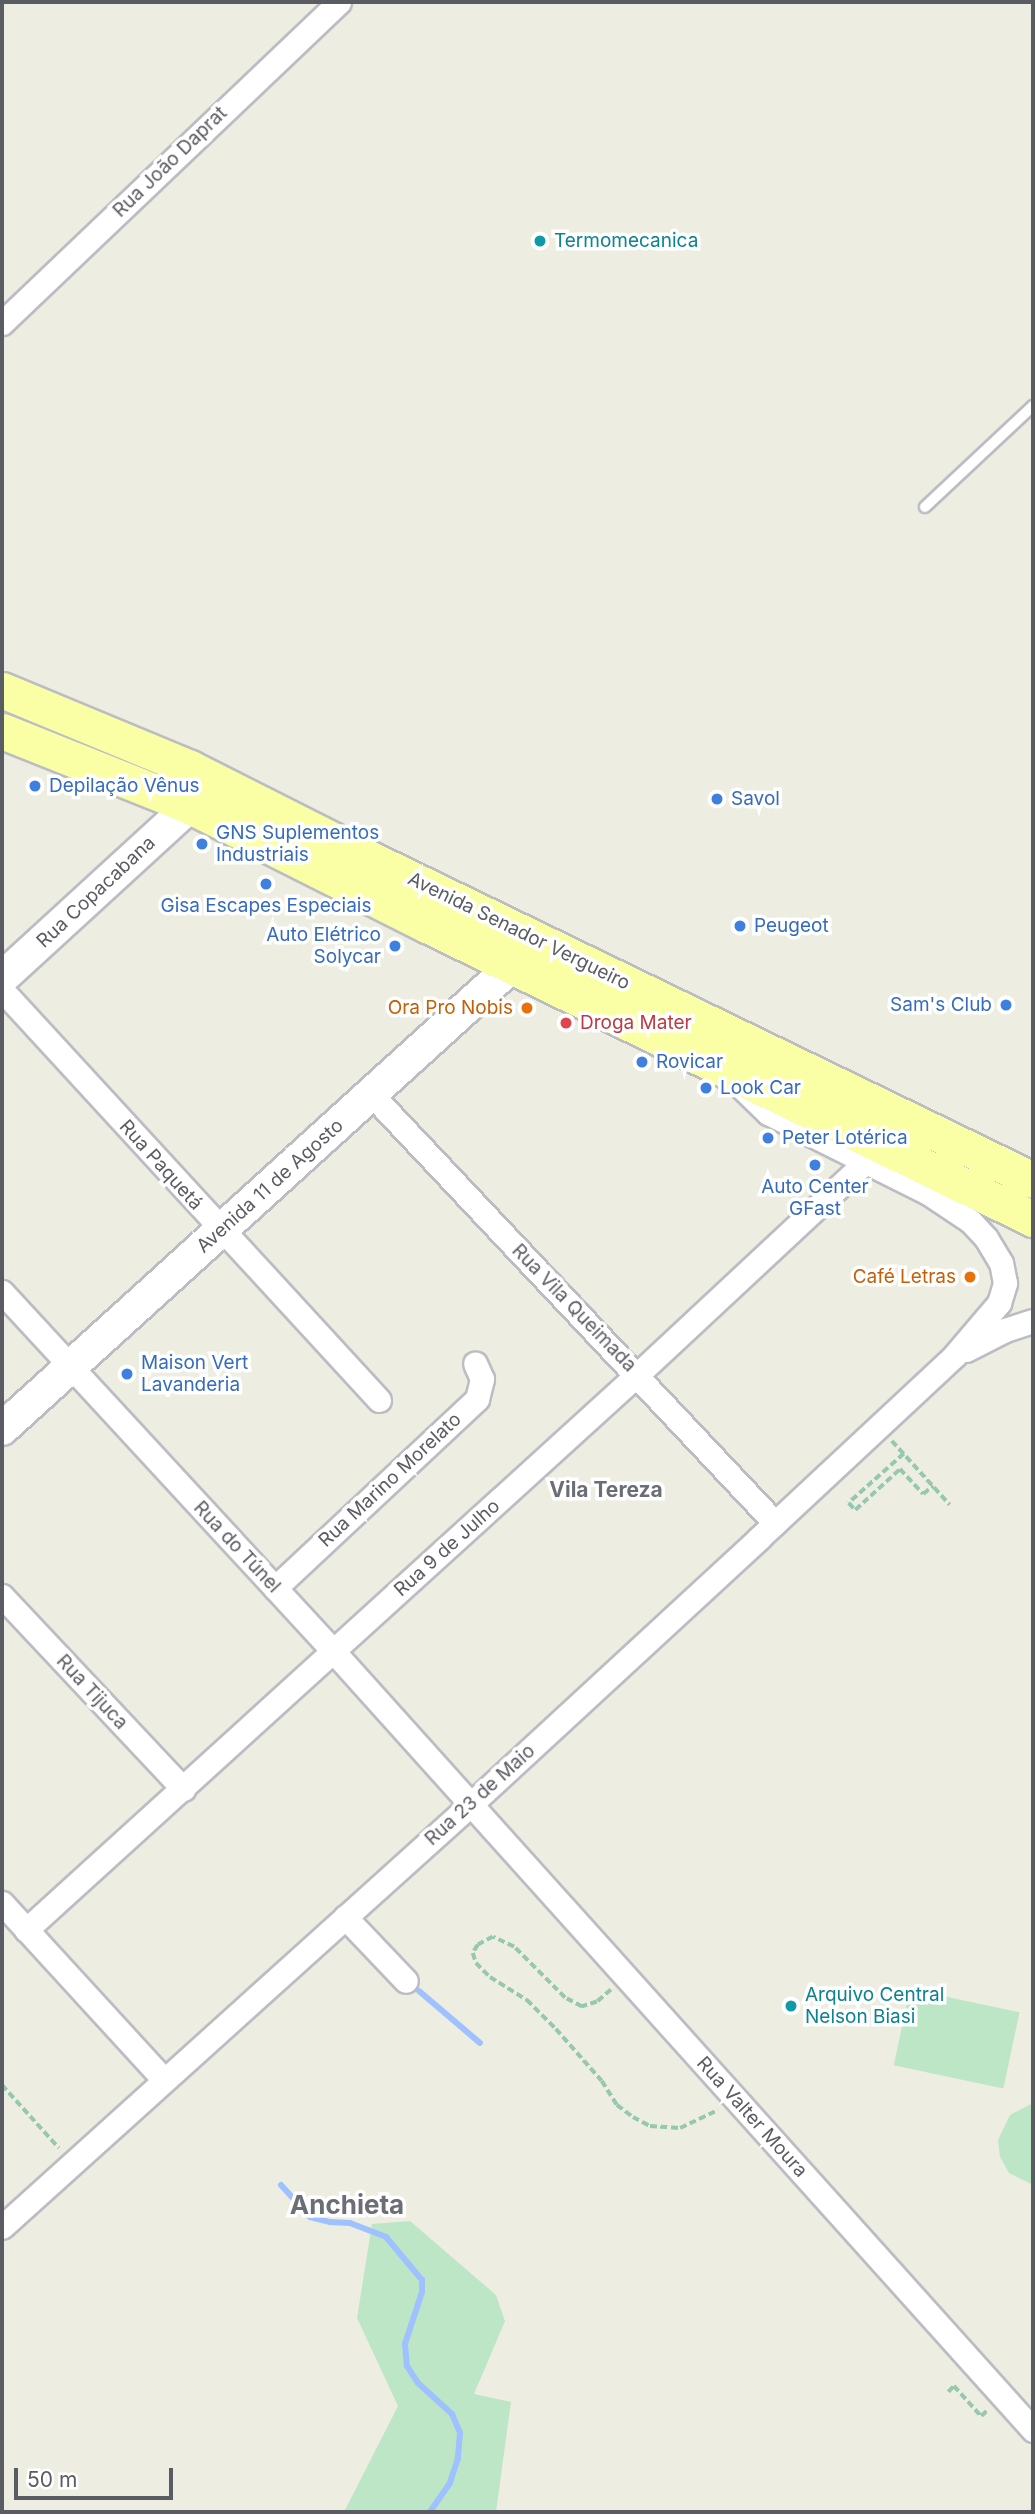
<!DOCTYPE html>
<meta charset="utf-8">
<style>
body{margin:0}
#map{position:relative;width:1035px;height:2514px;overflow:hidden;background:#edede1;font-family:Inter,sans-serif}
div>[style]{position:absolute}
.green>*{inset:0;background:#bde6c6;transform-origin:0 0}
.stream>*{height:6px;margin:-3px;padding:0 3px;transform-origin:3px;border-radius:3px;background:#a0c1ff}
.path>*{height:3.5px;margin-top:-1.75px;transform-origin:0;background:repeating-linear-gradient(90deg,#96c7af 0 7px,transparent 0 10.5px)}
.roads{filter:drop-shadow(2px 0 #bcbdc3) drop-shadow(-2px 0 #bcbdc3) drop-shadow(0 2px #bcbdc3) drop-shadow(0 -2px #bcbdc3)}
.lane>*{height:10px;margin:-5px;padding:0 5px;transform-origin:5px;border-radius:5px;background:#fff}
.street>*{height:23px;margin:-11.5px;padding:0 11.5px;transform-origin:11.5px;border-radius:11.5px;background:#fff}
.secondary>*{height:32px;margin:-16px;padding:0 16px;transform-origin:16px;border-radius:16px;background:#fff}
.primary>*{height:35px;margin:-17.5px;padding:0 17.5px;transform-origin:17.5px;border-radius:17.5px;background:#faffa5}
.dots>*{width:19px;height:19px;translate:-50% -50%;box-sizing:border-box;border:4px solid #fff;border-radius:50%}
span{translate:-50% -50%;white-space:nowrap;text-align:center;line-height:1.15;-webkit-text-stroke:7px #fff;paint-order:stroke}
.street-label{font-size:19px;color:#5a5c63}
.culture-label{font-size:19px;color:#0d838f}
.left{translate:0 -50%;text-align:left}
.shop-label{font-size:19px;color:#366cbe}
.right{translate:-100% -50%;text-align:right}
.food-label{font-size:19px;color:#c56008}
.health-label{font-size:19px;color:#be3a42}
.neighbourhood-label{font-size:21px;color:#6b6e75;font-weight:700}
.district-label{font-size:26px;color:#6b6e75;font-weight:700}
.frame{position:absolute;inset:0;border:4px solid #5a5c63;pointer-events:none}
.scale{position:absolute;left:14px;top:2468px;width:159px;height:32px;box-sizing:border-box;border:4px solid #5a5c63;border-top:0;padding-left:9px;font-size:21px;line-height:24px;white-space:nowrap;color:#5a5c63;-webkit-text-stroke:5px #fff;paint-order:stroke}
</style>
<div id="map">
<div class="green">
<i style="left:910px;top:1989px;width:112px;height:78px;rotate:12deg"></i>
<i style="clip-path:polygon(1033px 2103px,1033px 2185px,1009px 2173px,1000px 2157px,998px 2140px,1010px 2115px)"></i>
<i style="clip-path:polygon(410px 2221px,496px 2295px,505px 2321px,474px 2394px,511px 2402px,496px 2512px,344px 2512px,398px 2406px,357px 2318px,372px 2224px)"></i>
</div>
<div class="stream">
<i style="left:419px;top:1991px;width:80px;rotate:40.4deg"></i>
<i style="left:281px;top:2185px;width:43px;rotate:47.8deg"></i>
<i style="left:310px;top:2217px;width:21px;rotate:14deg"></i>
<i style="left:330px;top:2222px;width:20px;rotate:3deg"></i>
<i style="left:350px;top:2223px;width:39px;rotate:21deg"></i>
<i style="left:386px;top:2237px;width:56px;rotate:50.1deg"></i>
<i style="left:422px;top:2280px;width:12px;rotate:90deg"></i>
<i style="left:422px;top:2292px;width:55px;rotate:108.1deg"></i>
<i style="left:405px;top:2344px;width:22px;rotate:85deg"></i>
<i style="left:407px;top:2366px;width:20px;rotate:57deg"></i>
<i style="left:418px;top:2383px;width:46px;rotate:42.4deg"></i>
<i style="left:452px;top:2414px;width:21px;rotate:67deg"></i>
<i style="left:460px;top:2433px;width:25px;rotate:95deg"></i>
<i style="left:458px;top:2458px;width:26px;rotate:108deg"></i>
<i style="left:450px;top:2483px;width:35px;rotate:125deg"></i>
</div>
<div class="path">
<i style="left:892px;top:1441px;width:86px;rotate:47.8deg"></i>
<i style="left:904px;top:1454px;width:74px;rotate:138.3deg"></i>
<i style="left:849px;top:1503px;width:9px;rotate:49deg"></i>
<i style="left:855px;top:1510px;width:61px;rotate:-42.3deg"></i>
<i style="left:900px;top:1469px;width:34px;rotate:47deg"></i>
<i style="left:923px;top:1494px;width:13px;rotate:-39deg"></i>
<i style="left:611px;top:1990px;width:18px;rotate:139deg"></i>
<i style="left:597px;top:2002px;width:16px;rotate:162deg"></i>
<i style="left:582px;top:2007px;width:19px;rotate:-152deg"></i>
<i style="left:565px;top:1998px;width:72px;rotate:-135deg"></i>
<i style="left:514px;top:1947px;width:23px;rotate:-155deg"></i>
<i style="left:493px;top:1937px;width:17px;rotate:152deg"></i>
<i style="left:478px;top:1945px;width:9px;rotate:122deg"></i>
<i style="left:473px;top:1953px;width:10px;rotate:73deg"></i>
<i style="left:476px;top:1963px;width:20px;rotate:45deg"></i>
<i style="left:490px;top:1977px;width:44px;rotate:31.9deg"></i>
<i style="left:527px;top:2000px;width:41px;rotate:45deg"></i>
<i style="left:556px;top:2029px;width:69px;rotate:48.5deg"></i>
<i style="left:602px;top:2081px;width:28px;rotate:58deg"></i>
<i style="left:617px;top:2105px;width:20px;rotate:37deg"></i>
<i style="left:633px;top:2117px;width:19px;rotate:28deg"></i>
<i style="left:650px;top:2126px;width:30px;rotate:4deg"></i>
<i style="left:680px;top:2128px;width:42px;rotate:-25.3deg"></i>
<i style="left:2px;top:2085px;width:85px;rotate:47.9deg"></i>
<i style="left:948px;top:2392px;width:8px;rotate:-45deg"></i>
<i style="left:954px;top:2386px;width:40px;rotate:48deg"></i>
<i style="left:981px;top:2416px;width:9px;rotate:-41deg"></i>
</div>
<div class="roads">
<div class="lane">
<i style="left:925px;top:507px;width:148px;rotate:-43.1deg"></i>
</div>
<div class="street">
<i style="left:2px;top:323px;width:465px;rotate:-43.6deg"></i>
<i style="left:2px;top:990px;width:557px;rotate:47.4deg"></i>
<i style="left:372px;top:1095px;width:588px;rotate:46.72deg"></i>
<i style="left:2px;top:1292px;width:490px;rotate:47.3deg"></i>
<i style="left:334px;top:1652px;width:1046px;rotate:48.06deg"></i>
<i style="left:966px;top:1350px;width:44px;rotate:-27.1deg"></i>
<i style="left:1005px;top:1330px;width:29px;rotate:-18deg"></i>
<i style="left:275px;top:1588px;width:277px;rotate:-43.1deg"></i>
<i style="left:477px;top:1399px;width:21px;rotate:-76deg"></i>
<i style="left:482px;top:1379px;width:17px;rotate:-114deg"></i>
<i style="left:2px;top:1596px;width:265px;rotate:46.8deg"></i>
<i style="left:2px;top:1903px;width:239px;rotate:47.5deg"></i>
<i style="left:345px;top:1917px;width:88px;rotate:46.4deg"></i>
<i style="left:26px;top:1930px;width:827px;rotate:-42.26deg"></i>
<i style="left:638px;top:1374px;width:311px;rotate:-43deg"></i>
<i style="left:2px;top:2227px;width:630px;rotate:-42.04deg"></i>
<i style="left:470px;top:1805px;width:393px;rotate:-42.7deg"></i>
<i style="left:759px;top:1538px;width:267px;rotate:-43deg"></i>
<i style="left:954px;top:1356px;width:70px;rotate:-49.7deg"></i>
<i style="left:999px;top:1303px;width:21px;rotate:-73deg"></i>
<i style="left:1005px;top:1283px;width:20px;rotate:-101deg"></i>
<i style="left:1001px;top:1263px;width:29px;rotate:-121deg"></i>
<i style="left:986px;top:1238px;width:23px;rotate:-133deg"></i>
<i style="left:970px;top:1221px;width:50px;rotate:-146.3deg"></i>
<i style="left:928px;top:1193px;width:179px;rotate:-153.4deg"></i>
<i style="left:768px;top:1113px;width:42px;rotate:-136deg"></i>
</div>
<div class="secondary">
<i style="left:2px;top:978px;width:255px;rotate:-42.5deg"></i>
<i style="left:2px;top:1429px;width:690px;rotate:-42.24deg"></i>
<i style="left:513px;top:965px;width:22px;rotate:-69deg"></i>
</div>
<div class="primary">
<i style="left:2px;top:690px;width:204px;rotate:22.5deg"></i>
<i style="left:190px;top:768px;width:193px;rotate:26.8deg"></i>
<i style="left:362px;top:855px;width:746px;rotate:25.84deg"></i>
<i style="left:2px;top:731px;width:202px;rotate:21.7deg"></i>
<i style="left:190px;top:806px;width:265px;rotate:26.7deg"></i>
<i style="left:427px;top:925px;width:674px;rotate:25.88deg"></i>
</div>
</div>
<div class="dots">
<i style="left:540px;top:241px;background:#0f9aa8"></i>
<i style="left:35px;top:786px;background:#3f7fe0"></i>
<i style="left:717px;top:799px;background:#3f7fe0"></i>
<i style="left:202px;top:844px;background:#3f7fe0"></i>
<i style="left:266px;top:884px;background:#3f7fe0"></i>
<i style="left:740px;top:926px;background:#3f7fe0"></i>
<i style="left:395px;top:946px;background:#3f7fe0"></i>
<i style="left:1006px;top:1005px;background:#3f7fe0"></i>
<i style="left:527px;top:1008px;background:#e8710a"></i>
<i style="left:566px;top:1023px;background:#e0444e"></i>
<i style="left:642px;top:1062px;background:#3f7fe0"></i>
<i style="left:706px;top:1088px;background:#3f7fe0"></i>
<i style="left:768px;top:1138px;background:#3f7fe0"></i>
<i style="left:815px;top:1165px;background:#3f7fe0"></i>
<i style="left:970px;top:1277px;background:#e8710a"></i>
<i style="left:127px;top:1374px;background:#3f7fe0"></i>
<i style="left:791px;top:2006px;background:#0f9aa8"></i>
</div>
<div class="street-label">
<span style="left:170px;top:162px;rotate:-44deg">Rua João Daprat</span>
<span style="left:96px;top:892px;rotate:-43deg">Rua Copacabana</span>
<span style="left:519px;top:931px;rotate:26deg">Avenida Senador Vergueiro</span>
<span style="left:161px;top:1165px;rotate:48deg">Rua Paquetá</span>
<span style="left:270px;top:1186px;rotate:-42deg">Avenida 11 de Agosto</span>
<span style="left:574px;top:1308px;rotate:46deg">Rua Vila Queimada</span>
<span style="left:390px;top:1480px;rotate:-43deg">Rua Marino Morelato</span>
<span style="left:237px;top:1547px;rotate:47deg">Rua do Túnel</span>
<span style="left:447px;top:1548px;rotate:-42deg">Rua 9 de Julho</span>
<span style="left:92px;top:1692px;rotate:47deg">Rua Tijuca</span>
<span style="left:480px;top:1795px;rotate:-42deg">Rua 23 de Maio</span>
<span style="left:752px;top:2117px;rotate:48deg">Rua Valter Moura</span>
</div>
<div class="culture-label">
<span class="left" style="left:554px;top:241px">Termomecanica</span>
<span class="left" style="left:805px;top:2006px">Arquivo Central<br>Nelson Biasi</span>
</div>
<div class="shop-label">
<span class="left" style="left:49px;top:786px">Depilação Vênus</span>
<span class="left" style="left:731px;top:799px">Savol</span>
<span class="left" style="left:216px;top:844px">GNS Suplementos<br>Industriais</span>
<span style="left:266px;top:906px">Gisa Escapes Especiais</span>
<span class="left" style="left:754px;top:926px">Peugeot</span>
<span class="right" style="left:381px;top:946px">Auto Elétrico<br>Solycar</span>
<span class="right" style="left:992px;top:1005px">Sam's Club</span>
<span class="left" style="left:656px;top:1062px">Rovicar</span>
<span class="left" style="left:720px;top:1088px">Look Car</span>
<span class="left" style="left:782px;top:1138px">Peter Lotérica</span>
<span style="left:815px;top:1198px">Auto Center<br>GFast</span>
<span class="left" style="left:141px;top:1374px">Maison Vert<br>Lavanderia</span>
</div>
<div class="food-label">
<span class="right" style="left:513px;top:1008px">Ora Pro Nobis</span>
<span class="right" style="left:956px;top:1277px">Café Letras</span>
</div>
<div class="health-label">
<span class="left" style="left:580px;top:1023px">Droga Mater</span>
</div>
<div class="neighbourhood-label">
<span style="left:606px;top:1490px">Vila Tereza</span>
</div>
<div class="district-label">
<span style="left:347px;top:2205px">Anchieta</span>
</div>
<div class="frame"></div>
<div class="scale">50 m</div>
</div>
